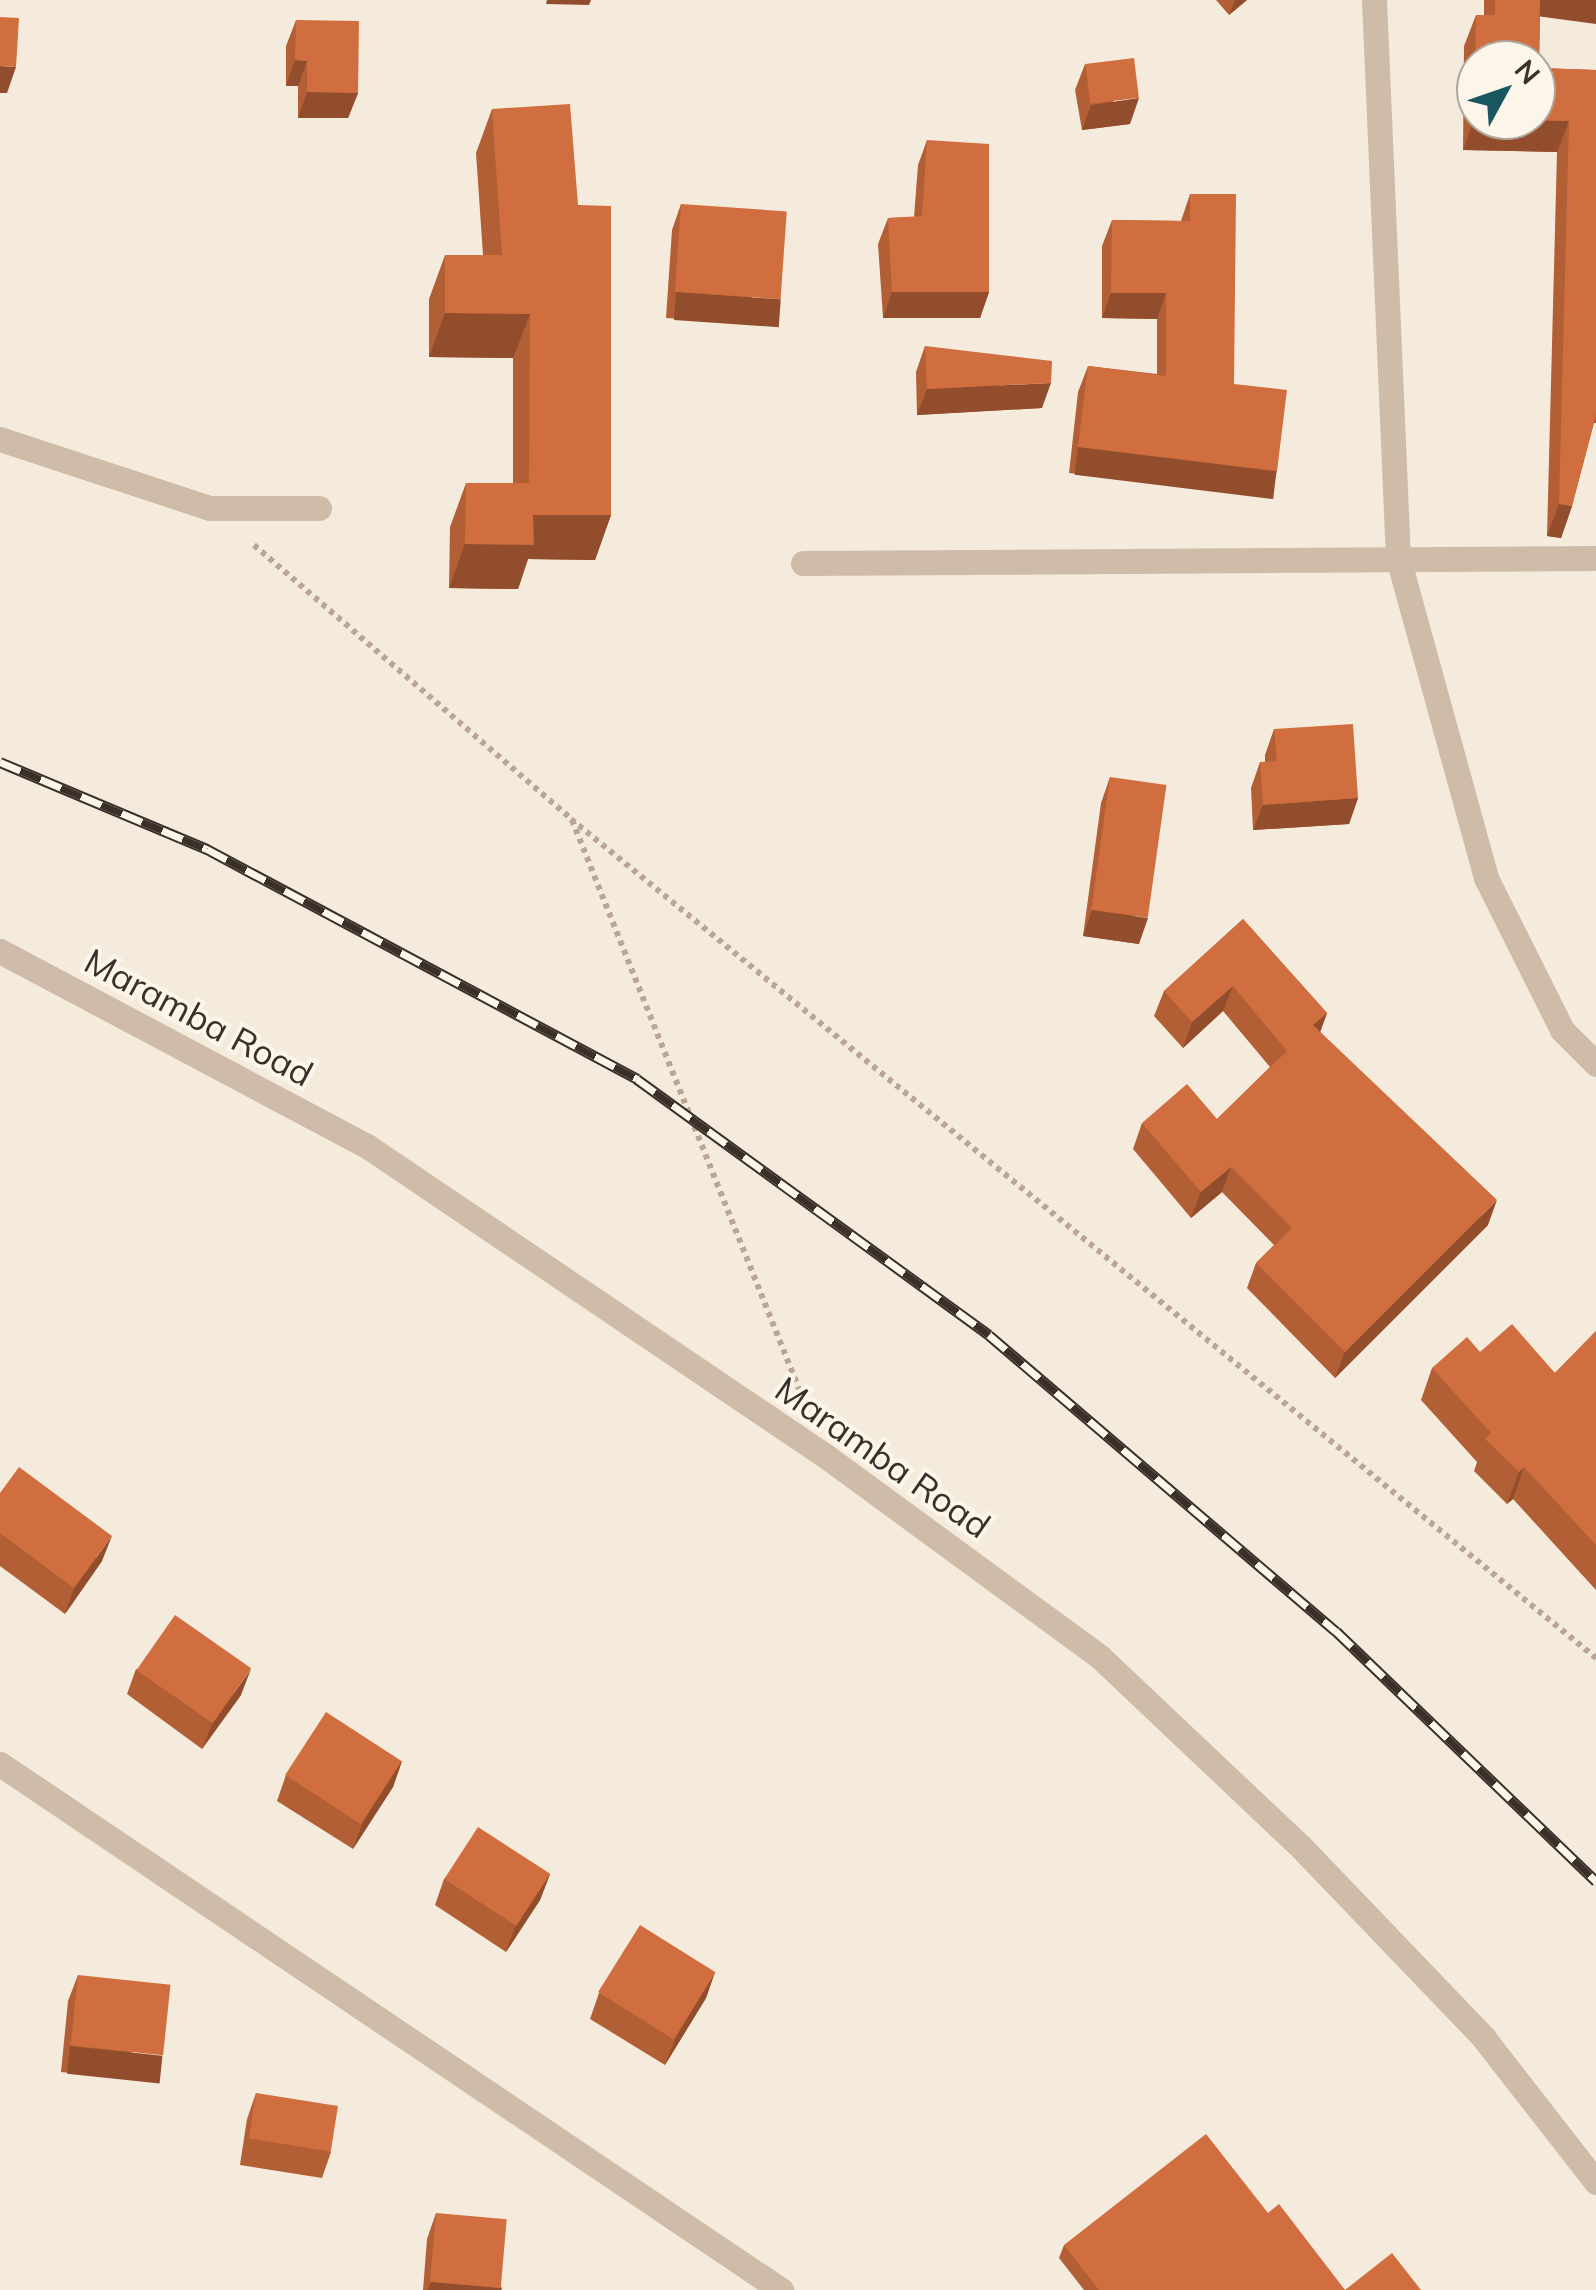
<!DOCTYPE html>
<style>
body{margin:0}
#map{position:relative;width:1596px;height:2290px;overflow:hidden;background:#f5ebdd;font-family:Mulish,sans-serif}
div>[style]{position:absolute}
.path>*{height:6px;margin-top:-3px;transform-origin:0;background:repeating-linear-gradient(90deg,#baa692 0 5px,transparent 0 10px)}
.service>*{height:25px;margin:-12.5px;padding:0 12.5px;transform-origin:12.5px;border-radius:12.5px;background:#cebca8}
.minor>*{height:25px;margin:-12.5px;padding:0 12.5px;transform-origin:12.5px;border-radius:12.5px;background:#cebca8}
.rail>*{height:11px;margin-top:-5.5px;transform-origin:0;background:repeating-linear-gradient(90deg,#fbf5ea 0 22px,#3a2f29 0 44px);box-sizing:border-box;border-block:2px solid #3a2f29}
.wall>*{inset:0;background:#b35f36}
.shaded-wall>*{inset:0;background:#924d2c;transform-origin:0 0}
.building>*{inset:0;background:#d06e3f;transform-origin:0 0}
span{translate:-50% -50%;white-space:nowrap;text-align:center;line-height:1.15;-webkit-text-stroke:8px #fbf5ea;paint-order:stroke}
.street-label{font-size:35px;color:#3a2f29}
.north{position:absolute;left:1456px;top:40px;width:100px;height:100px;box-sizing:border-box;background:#fbf5ea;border:2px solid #aea69d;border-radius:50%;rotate:50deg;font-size:28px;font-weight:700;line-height:40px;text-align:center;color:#3a2f29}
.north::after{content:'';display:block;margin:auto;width:35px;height:45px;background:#1a5660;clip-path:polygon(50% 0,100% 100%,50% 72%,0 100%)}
</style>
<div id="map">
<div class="path">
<i style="left:254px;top:545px;width:419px;rotate:40.8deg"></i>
<i style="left:571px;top:819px;width:1325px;rotate:39.3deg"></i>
<i style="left:572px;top:820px;width:618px;rotate:68.25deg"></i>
</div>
<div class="service">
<i style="left:0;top:439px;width:221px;rotate:18.2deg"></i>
<i style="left:210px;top:508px;width:109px"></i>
</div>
<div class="minor">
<i style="left:1374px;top:0;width:559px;rotate:87.54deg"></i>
<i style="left:1398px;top:558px;width:332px;rotate:74.6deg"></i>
<i style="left:1486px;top:878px;width:170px;rotate:63.4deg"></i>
<i style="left:1562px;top:1030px;width:48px;rotate:45deg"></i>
<i style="left:803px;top:563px;width:793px;rotate:-0.36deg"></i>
<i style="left:0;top:951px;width:416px;rotate:28deg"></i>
<i style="left:367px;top:1146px;width:555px;rotate:34.06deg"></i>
<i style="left:827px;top:1457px;width:338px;rotate:36.2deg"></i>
<i style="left:1100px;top:1657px;width:275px;rotate:43.4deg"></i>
<i style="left:1300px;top:1846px;width:265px;rotate:46.2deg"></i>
<i style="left:1483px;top:2037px;width:184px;rotate:52.1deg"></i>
<i style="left:0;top:1764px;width:942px;rotate:33.96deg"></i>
</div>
<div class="rail">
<i style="left:0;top:762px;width:225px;rotate:22.8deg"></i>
<i style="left:207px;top:849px;width:488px;rotate:28.1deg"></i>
<i style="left:637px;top:1079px;width:435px;rotate:36deg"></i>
<i style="left:989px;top:1335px;width:456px;rotate:40.5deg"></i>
<i style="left:1336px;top:1631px;width:361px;rotate:43.9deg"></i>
</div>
<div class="wall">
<i style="clip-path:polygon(1216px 0,1247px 0,1229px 15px)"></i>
<i style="clip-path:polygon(1484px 0,1596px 0,1540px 16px,1539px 68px,1596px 70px,1596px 423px,1594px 423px,1572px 506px,1561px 538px,1547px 536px,1557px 152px,1463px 150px,1464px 46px,1476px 15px,1484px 15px)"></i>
<i style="clip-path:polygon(296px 20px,358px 93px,348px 118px,298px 118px,298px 86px,286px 86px,286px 46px)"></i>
<i style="clip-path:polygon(1085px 64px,1130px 124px,1082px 130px,1075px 90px)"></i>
<i style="clip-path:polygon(492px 109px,578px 205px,611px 515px,595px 560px,528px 559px,518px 589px,449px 588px,450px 527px,466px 483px,513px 483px,513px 358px,429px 357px,429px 299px,445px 255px,483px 255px,476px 153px)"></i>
<i style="clip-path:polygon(927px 140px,989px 292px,980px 318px,883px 318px,878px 244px,888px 218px,914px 217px,918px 165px)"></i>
<i style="clip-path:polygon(1190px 194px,1234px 384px,1277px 471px,1268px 497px,1069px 473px,1078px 392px,1088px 366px,1157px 374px,1157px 319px,1102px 318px,1102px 246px,1112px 220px,1181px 221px)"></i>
<i style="clip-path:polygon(681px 204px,772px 325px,666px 318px,672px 230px)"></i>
<i style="clip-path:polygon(925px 346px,1042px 408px,917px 415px,916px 372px)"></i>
<i style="clip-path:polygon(1274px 729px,1358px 798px,1349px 824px,1253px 830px,1251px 788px,1260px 762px,1265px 762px,1265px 755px)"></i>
<i style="clip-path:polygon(1110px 777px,1139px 944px,1083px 936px,1101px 803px)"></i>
<i style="clip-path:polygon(1243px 919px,1327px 1013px,1320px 1032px,1488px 1225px,1335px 1378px,1247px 1288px,1256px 1263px,1274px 1245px,1222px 1192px,1191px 1218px,1133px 1149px,1142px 1123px,1217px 1119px,1270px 1067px,1223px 1011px,1183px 1048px,1154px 1016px,1164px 991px)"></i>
<i style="clip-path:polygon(1596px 1331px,1596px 1590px,1513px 1499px,1507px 1504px,1474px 1471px,1477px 1462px,1421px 1400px,1432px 1368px,1480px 1352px,1555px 1373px)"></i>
<i style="clip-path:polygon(0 1493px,102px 1561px,65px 1614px,0 1566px)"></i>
<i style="clip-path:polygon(136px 1669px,241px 1695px,202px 1749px,127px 1694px)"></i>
<i style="clip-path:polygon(402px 1761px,393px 1787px,353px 1849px,277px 1801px,286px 1775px)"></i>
<i style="clip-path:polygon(550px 1874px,540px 1900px,506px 1952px,435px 1905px,444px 1879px)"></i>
<i style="clip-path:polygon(715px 1972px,706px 1998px,665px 2065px,590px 2019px,599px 1993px)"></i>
<i style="clip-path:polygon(78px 1975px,152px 2082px,61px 2072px,68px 2001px)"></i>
<i style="clip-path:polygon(256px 2093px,331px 2152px,322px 2178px,240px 2165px,247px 2119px)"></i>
<i style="clip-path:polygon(436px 2213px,502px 2288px,501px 2290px,423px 2290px,427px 2239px)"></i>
<i style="clip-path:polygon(1268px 2213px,1345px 2290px,1421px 2290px,1084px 2290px,1059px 2258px,1064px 2245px)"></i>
</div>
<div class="shaded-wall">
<i style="clip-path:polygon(547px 0,591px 0,589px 5px,546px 4px)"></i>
<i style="clip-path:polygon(1235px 0,1247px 0,1229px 15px)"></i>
<i style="clip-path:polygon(1534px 0,1596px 0,1596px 24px,1529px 15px)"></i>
<i style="clip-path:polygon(295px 60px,307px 61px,298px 86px,286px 86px)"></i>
<i style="clip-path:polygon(0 66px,16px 67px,7px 93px,0 93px)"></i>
<i style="clip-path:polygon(307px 92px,358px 93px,348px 118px,298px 118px)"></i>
<i style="clip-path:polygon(1139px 98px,1130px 124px,1082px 130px,1091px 105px)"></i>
<i style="clip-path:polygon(1474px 119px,1476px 120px,1569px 121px,1557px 152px,1463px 150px)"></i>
<i style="left:676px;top:292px;width:105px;height:28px;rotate:4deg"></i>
<i style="clip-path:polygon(892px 292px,989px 292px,980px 318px,883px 318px)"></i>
<i style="clip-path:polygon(1111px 293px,1166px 293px,1157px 319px,1102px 318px)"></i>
<i style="clip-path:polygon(445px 313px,530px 314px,513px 358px,429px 357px)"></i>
<i style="clip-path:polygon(1051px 383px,1042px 408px,917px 415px,927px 389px)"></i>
<i style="left:1078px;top:447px;width:200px;height:28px;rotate:7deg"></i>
<i style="clip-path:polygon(1559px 504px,1572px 506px,1561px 538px,1547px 536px)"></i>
<i style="clip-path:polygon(533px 515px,611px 515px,595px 560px,528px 559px,518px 589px,449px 588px,465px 544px)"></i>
<i style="clip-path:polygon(1358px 798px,1349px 824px,1253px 830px,1263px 805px)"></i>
<i style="clip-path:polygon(1092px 910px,1148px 918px,1139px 944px,1083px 936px)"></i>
<i style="clip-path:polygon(1233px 986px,1223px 1011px,1183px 1048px,1192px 1022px)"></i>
<i style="clip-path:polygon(1327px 1013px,1318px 1038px,1313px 1025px)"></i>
<i style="clip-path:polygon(1231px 1167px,1222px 1192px,1191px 1218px,1201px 1192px)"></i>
<i style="clip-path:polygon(1497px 1200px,1488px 1225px,1335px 1378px,1345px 1352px)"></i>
<i style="clip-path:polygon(1524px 1467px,1513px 1499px,1507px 1504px,1519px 1472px)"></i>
<i style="clip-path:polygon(112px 1536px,102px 1561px,65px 1614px,74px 1588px)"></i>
<i style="clip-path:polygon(251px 1669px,241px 1695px,202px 1749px,212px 1724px)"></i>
<i style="clip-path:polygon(402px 1761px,393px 1787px,353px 1849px,362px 1824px)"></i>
<i style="clip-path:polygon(550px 1874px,540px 1900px,506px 1952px,515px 1927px)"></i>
<i style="clip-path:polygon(715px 1972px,706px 1998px,665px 2065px,675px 2039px)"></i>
<i style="left:70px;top:2046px;width:93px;height:28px;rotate:6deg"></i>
<i style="clip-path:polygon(431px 2282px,502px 2288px,501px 2290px,428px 2290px)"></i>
</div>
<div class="building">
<i style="clip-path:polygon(1495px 0,1540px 0,1539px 68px,1596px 70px,1596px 414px,1572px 506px,1559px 504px,1569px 121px,1526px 120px,1536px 120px,1536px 60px,1476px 60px,1476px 119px,1474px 119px,1476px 15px,1495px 15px)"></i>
<i style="clip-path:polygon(0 17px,19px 18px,16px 67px,0 66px)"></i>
<i style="clip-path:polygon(296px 20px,359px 21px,358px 93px,307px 92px,307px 61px,295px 60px)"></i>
<i style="left:1134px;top:58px;width:40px;height:49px;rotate:83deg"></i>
<i style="clip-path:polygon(570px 104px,578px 205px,611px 206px,611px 515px,533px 515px,534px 545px,465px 544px,466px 483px,529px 483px,530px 314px,445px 313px,445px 255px,502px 255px,492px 109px)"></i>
<i style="clip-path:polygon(927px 140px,989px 144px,989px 292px,892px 292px,888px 218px,922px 216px)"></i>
<i style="clip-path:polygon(1190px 194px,1236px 194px,1234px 384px,1287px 390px,1277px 471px,1078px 447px,1088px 366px,1166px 376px,1166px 293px,1111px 293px,1112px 220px,1190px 221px)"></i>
<i style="left:681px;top:204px;width:106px;height:88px;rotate:4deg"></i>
<i style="clip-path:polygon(925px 346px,1052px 361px,1051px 383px,927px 389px)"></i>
<i style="clip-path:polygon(1353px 724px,1358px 798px,1263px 805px,1260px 762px,1277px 761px,1274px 729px)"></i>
<i style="left:1110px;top:777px;width:57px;height:134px;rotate:8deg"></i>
<i style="clip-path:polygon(1243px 919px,1327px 1013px,1313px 1025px,1497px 1200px,1345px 1352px,1256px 1263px,1292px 1228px,1231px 1167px,1201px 1192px,1142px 1123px,1187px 1084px,1217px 1119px,1287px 1051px,1233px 986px,1192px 1022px,1164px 991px)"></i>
<i style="clip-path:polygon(1512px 1324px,1555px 1373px,1596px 1331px,1596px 1545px,1524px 1467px,1519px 1472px,1485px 1439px,1491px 1433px,1432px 1368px,1467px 1337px,1480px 1352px)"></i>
<i style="clip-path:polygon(19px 1467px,112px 1536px,74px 1588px,0 1533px,0 1493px)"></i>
<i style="left:175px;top:1615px;width:93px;height:67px;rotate:35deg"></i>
<i style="left:326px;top:1712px;width:90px;height:75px;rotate:33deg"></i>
<i style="left:478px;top:1827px;width:86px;height:62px;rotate:33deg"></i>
<i style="left:640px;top:1925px;width:89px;height:79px;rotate:32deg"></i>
<i style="left:78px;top:1975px;width:93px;height:71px;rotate:6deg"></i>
<i style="left:256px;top:2093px;width:83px;height:46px;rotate:9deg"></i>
<i style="clip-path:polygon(1206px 2134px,1268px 2213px,1279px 2204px,1345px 2290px,1392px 2253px,1421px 2290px,1099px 2290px,1064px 2245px)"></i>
<i style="left:436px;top:2213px;width:71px;height:69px;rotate:5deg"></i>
</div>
<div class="street-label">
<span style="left:199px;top:1017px;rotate:28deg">Maramba Road</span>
<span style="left:883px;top:1457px;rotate:35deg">Maramba Road</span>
</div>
<div class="north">N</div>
</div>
